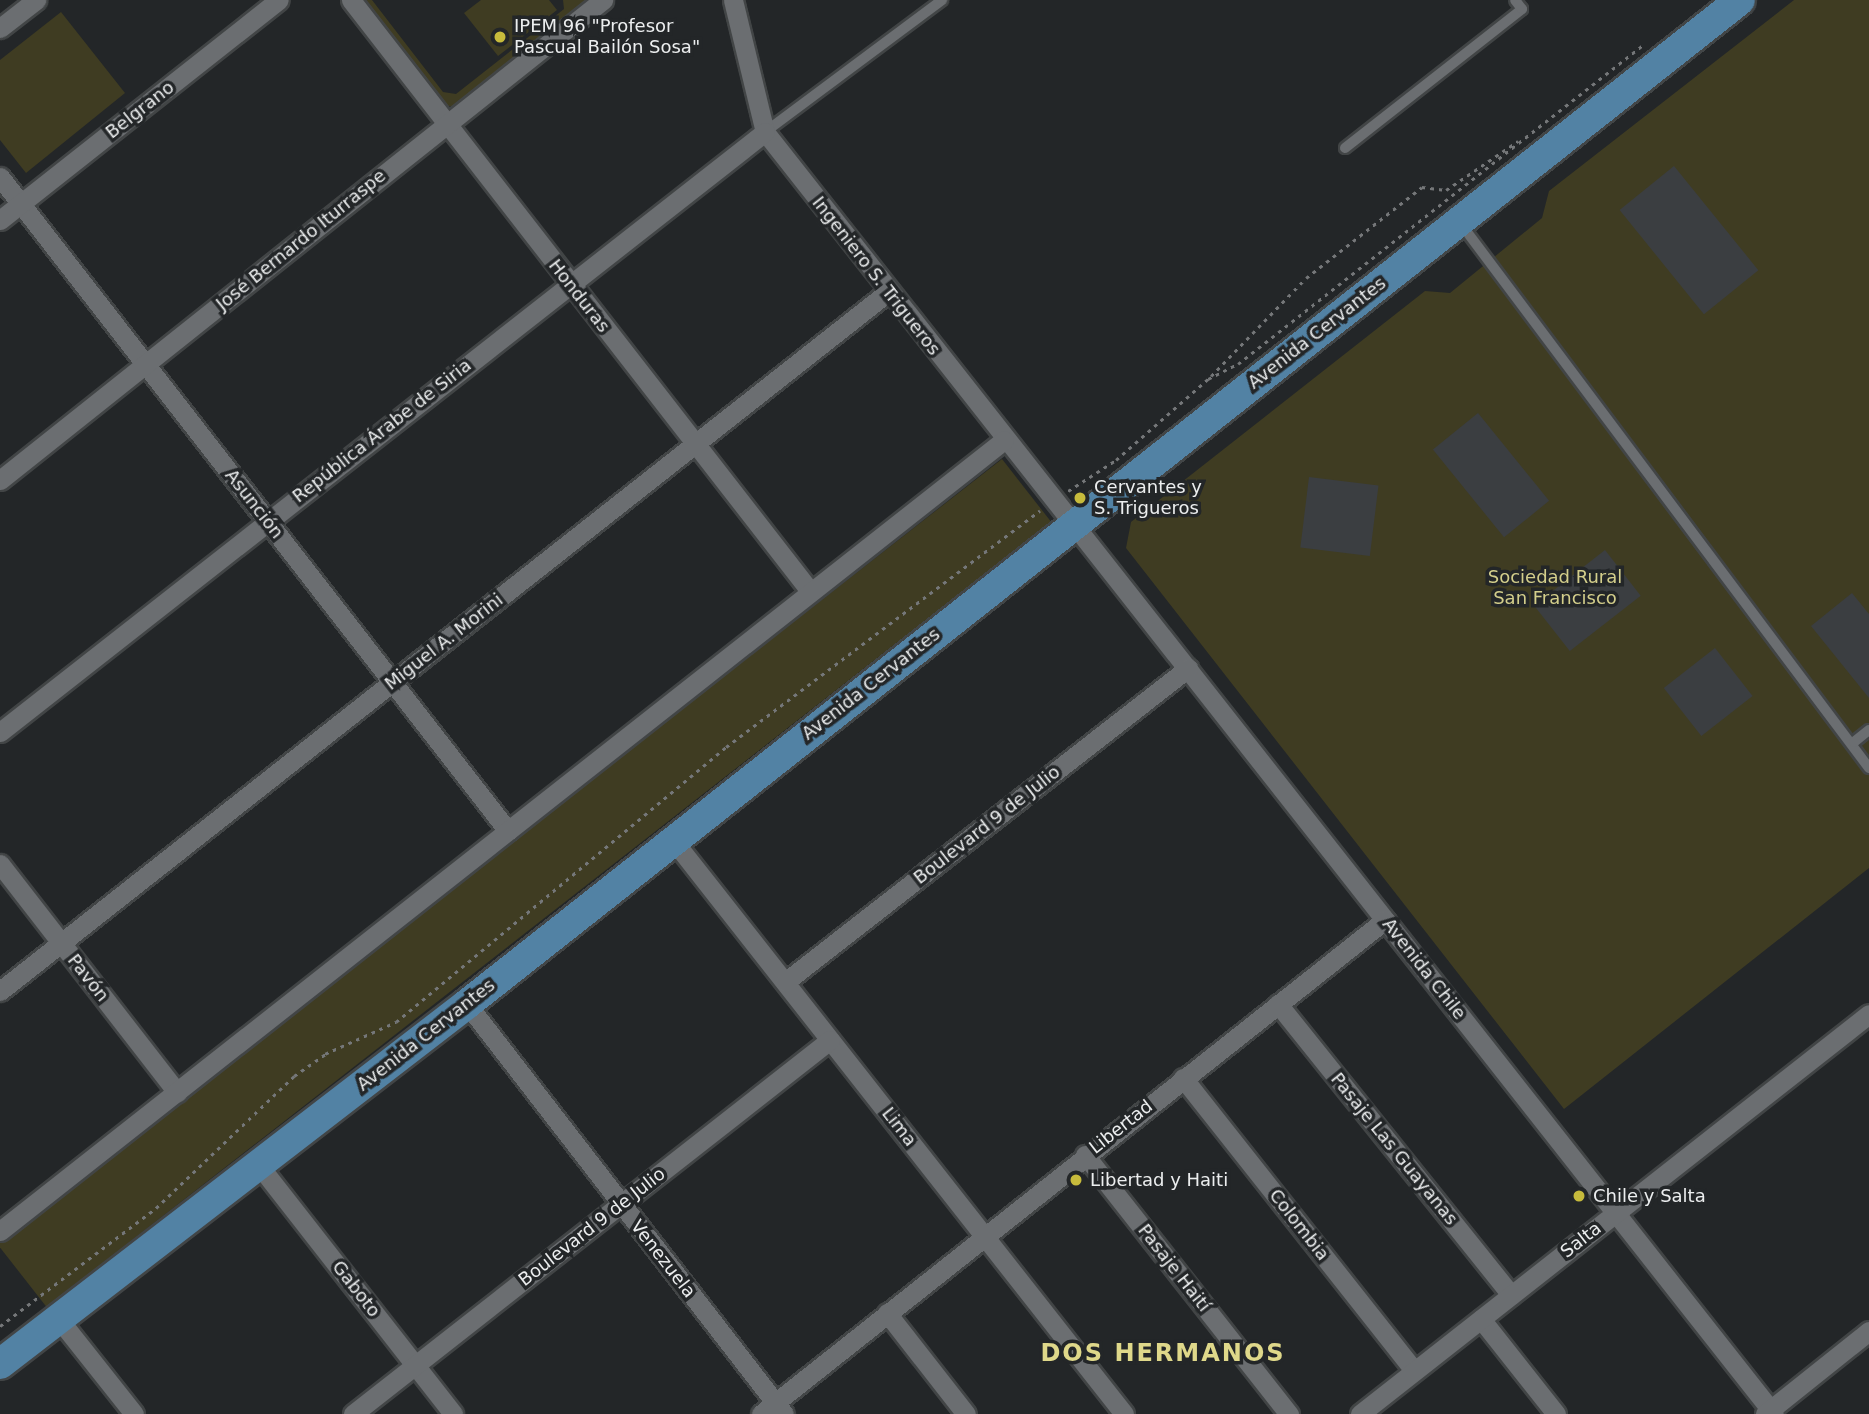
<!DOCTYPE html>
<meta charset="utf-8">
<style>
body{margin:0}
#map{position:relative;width:1869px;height:1414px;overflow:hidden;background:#232628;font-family:"DejaVu Sans",sans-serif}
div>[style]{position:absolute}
.green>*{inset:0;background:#3f3c22;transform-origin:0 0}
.building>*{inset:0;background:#3b3e41;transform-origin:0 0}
.path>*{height:2.5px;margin-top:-1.25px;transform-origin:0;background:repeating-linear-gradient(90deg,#757779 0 3.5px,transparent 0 8.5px)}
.roads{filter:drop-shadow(2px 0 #424546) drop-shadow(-2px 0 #424546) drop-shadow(0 2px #424546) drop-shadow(0 -2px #424546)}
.service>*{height:10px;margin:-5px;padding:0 5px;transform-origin:5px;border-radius:5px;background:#6b6e71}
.minor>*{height:19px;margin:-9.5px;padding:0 9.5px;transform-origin:9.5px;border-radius:9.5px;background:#6b6e71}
.primary>*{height:30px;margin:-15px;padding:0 15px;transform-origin:15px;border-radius:15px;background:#5282a4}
.dots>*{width:19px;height:19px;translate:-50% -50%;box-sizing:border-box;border:4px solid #232628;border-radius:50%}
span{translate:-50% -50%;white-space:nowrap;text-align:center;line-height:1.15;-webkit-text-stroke:7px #232628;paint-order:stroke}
.poi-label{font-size:18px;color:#eceeef}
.left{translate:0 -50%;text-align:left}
.street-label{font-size:18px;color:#eceeef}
.park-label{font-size:18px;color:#d3ce8b}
.district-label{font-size:24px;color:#dfd88a;font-weight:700;letter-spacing:2px}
</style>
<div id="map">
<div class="green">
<i style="clip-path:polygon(362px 0,372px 0,443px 92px,456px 94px,564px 9px,563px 0,590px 0,453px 107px,444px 105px)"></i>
<i style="clip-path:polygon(481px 0,549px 0,557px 10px,498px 56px,464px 13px)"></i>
<i style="clip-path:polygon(1794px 0,1869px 0,1869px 868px,1564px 1109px,1126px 548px,1131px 522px,1425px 291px,1450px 293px,1542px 218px,1549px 191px)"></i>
<i style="clip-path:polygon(61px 12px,125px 93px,26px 173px,0 140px,0 60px)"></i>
<i style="left:1002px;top:459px;width:80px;height:1275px;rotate:52deg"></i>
</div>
<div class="building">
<i style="left:1674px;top:166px;width:134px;height:70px;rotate:51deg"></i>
<i style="left:1478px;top:413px;width:113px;height:58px;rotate:51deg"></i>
<i style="left:1309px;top:477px;width:70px;height:71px;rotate:7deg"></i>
<i style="left:1605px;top:550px;width:58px;height:90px;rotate:52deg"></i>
<i style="clip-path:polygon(1852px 593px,1869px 614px,1869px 698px,1811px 626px)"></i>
<i style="left:1715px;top:648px;width:61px;height:65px;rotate:52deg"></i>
</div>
<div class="path">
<i style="left:1211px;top:376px;width:136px;rotate:-45.9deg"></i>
<i style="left:1306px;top:278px;width:147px;rotate:-38.1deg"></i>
<i style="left:1422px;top:187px;width:24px;rotate:7deg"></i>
<i style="left:1446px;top:190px;width:87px;rotate:-34.2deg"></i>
<i style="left:1068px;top:491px;width:57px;rotate:-32.9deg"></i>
<i style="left:1116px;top:460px;width:123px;rotate:-41.4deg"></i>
<i style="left:1208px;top:379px;width:34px;rotate:-27deg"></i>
<i style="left:1238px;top:364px;width:516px;rotate:-38.23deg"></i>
<i style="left:0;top:1326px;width:196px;rotate:-37.1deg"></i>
<i style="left:156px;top:1208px;width:191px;rotate:-43.7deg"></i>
<i style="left:294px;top:1076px;width:38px;rotate:-35deg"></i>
<i style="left:325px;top:1054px;width:78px;rotate:-24.3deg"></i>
<i style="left:396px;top:1022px;width:430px;rotate:-39.8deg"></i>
<i style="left:726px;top:747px;width:393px;rotate:-37deg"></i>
</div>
<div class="roads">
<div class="service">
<i style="left:765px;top:132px;width:221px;rotate:-36.7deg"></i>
<i style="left:1345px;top:148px;width:225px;rotate:-38.1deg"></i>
<i style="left:1522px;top:9px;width:11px;rotate:-128deg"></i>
<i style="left:1461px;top:224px;width:680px;rotate:53.13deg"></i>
<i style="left:1854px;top:742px;width:19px;rotate:-39deg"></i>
</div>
<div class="minor">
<i style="left:351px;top:0;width:748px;rotate:52.17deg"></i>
<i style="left:733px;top:0;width:136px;rotate:76.4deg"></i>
<i style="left:765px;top:132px;width:1631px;rotate:51.8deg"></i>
<i style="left:0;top:28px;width:46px;rotate:-37.9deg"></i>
<i style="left:0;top:177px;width:828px;rotate:52.16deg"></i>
<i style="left:0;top:220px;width:355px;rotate:-38.3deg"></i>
<i style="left:0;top:480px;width:771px;rotate:-38.52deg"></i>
<i style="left:0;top:732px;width:972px;rotate:-38.11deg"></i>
<i style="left:673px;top:840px;width:730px;rotate:51.84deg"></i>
<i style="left:0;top:864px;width:289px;rotate:52.2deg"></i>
<i style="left:785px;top:982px;width:511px;rotate:-37.92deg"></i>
<i style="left:0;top:991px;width:1130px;rotate:-38.21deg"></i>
<i style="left:467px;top:1004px;width:518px;rotate:52.29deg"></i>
<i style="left:1278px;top:1004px;width:373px;rotate:51.3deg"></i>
<i style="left:1183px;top:1078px;width:373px;rotate:51.7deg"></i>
<i style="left:1085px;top:1155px;width:330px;rotate:51.8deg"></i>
<i style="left:258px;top:1164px;width:317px;rotate:52deg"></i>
<i style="left:0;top:1231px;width:1278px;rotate:-38.23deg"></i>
<i style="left:887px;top:1313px;width:128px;rotate:52deg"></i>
<i style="left:58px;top:1318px;width:122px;rotate:51.6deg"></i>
<i style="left:1481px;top:1319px;width:121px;rotate:51.7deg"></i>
<i style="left:353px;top:1414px;width:606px;rotate:-38.1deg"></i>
<i style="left:761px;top:1414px;width:796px;rotate:-38.37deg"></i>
<i style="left:1360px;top:1414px;width:647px;rotate:-38.16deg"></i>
<i style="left:1765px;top:1414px;width:133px;rotate:-38.6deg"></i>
</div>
<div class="primary">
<i style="left:0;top:1364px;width:590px;rotate:-37.63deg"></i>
<i style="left:467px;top:1004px;width:1621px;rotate:-38.26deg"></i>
</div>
</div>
<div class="dots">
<i style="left:500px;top:37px;background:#c7bb3c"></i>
<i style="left:1080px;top:498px;background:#c7bb3c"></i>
<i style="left:1076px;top:1180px;background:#c7bb3c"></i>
<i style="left:1579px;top:1196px;background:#c7bb3c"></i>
</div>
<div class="poi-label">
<span class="left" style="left:514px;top:37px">IPEM 96 "Profesor<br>Pascual Bailón Sosa"</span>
<span class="left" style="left:1094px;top:498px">Cervantes y<br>S. Trigueros</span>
<span class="left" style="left:1090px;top:1180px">Libertad y Haiti</span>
<span class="left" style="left:1593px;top:1196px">Chile y Salta</span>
</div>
<div class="street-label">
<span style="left:140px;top:110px;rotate:-38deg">Belgrano</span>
<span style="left:301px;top:240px;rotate:-39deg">José Bernardo Iturraspe</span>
<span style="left:876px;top:276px;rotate:52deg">Ingeniero S. Trigueros</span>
<span style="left:579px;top:296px;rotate:52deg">Honduras</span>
<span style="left:1317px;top:333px;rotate:-38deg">Avenida Cervantes</span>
<span style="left:382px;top:431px;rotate:-38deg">República Árabe de Siria</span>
<span style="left:254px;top:504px;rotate:52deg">Asunción</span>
<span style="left:444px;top:642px;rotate:-38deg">Miguel A. Morini</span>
<span style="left:871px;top:684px;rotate:-38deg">Avenida Cervantes</span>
<span style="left:987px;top:825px;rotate:-38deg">Boulevard 9 de Julio</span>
<span style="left:1424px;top:969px;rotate:52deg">Avenida Chile</span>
<span style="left:88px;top:978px;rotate:52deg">Pavón</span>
<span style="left:426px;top:1035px;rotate:-38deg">Avenida Cervantes</span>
<span style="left:899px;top:1127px;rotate:52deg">Lima</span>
<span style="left:1121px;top:1127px;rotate:-38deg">Libertad</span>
<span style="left:1394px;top:1149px;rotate:51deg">Pasaje Las Guayanas</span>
<span style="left:1299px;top:1225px;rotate:52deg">Colombia</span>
<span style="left:592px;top:1227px;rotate:-38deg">Boulevard 9 de Julio</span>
<span style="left:1581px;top:1240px;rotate:-38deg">Salta</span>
<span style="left:663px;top:1259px;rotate:52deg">Venezuela</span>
<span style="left:1174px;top:1268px;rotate:52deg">Pasaje Haití</span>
<span style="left:356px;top:1289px;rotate:52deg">Gaboto</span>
</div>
<div class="park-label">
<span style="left:1555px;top:588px">Sociedad Rural<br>San Francisco</span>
</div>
<div class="district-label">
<span style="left:1163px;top:1354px">DOS HERMANOS</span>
</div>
</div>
